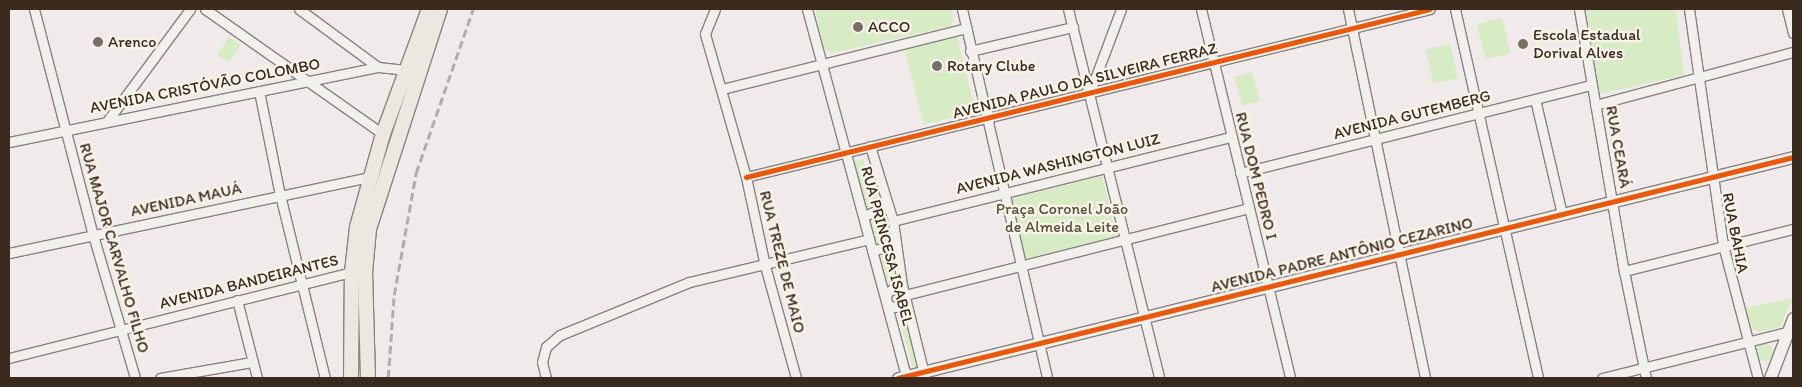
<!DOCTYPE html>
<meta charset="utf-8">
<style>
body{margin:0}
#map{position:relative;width:1802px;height:387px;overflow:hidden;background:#f0eaea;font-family:Itim,sans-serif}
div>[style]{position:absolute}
.green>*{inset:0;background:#d7ebc5;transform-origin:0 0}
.round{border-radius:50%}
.roads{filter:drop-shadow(1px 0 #88827f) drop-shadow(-1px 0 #88827f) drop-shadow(0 1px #88827f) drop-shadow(0 -1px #88827f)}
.minor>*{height:9px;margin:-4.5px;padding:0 4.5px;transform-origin:4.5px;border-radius:4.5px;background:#f2f0ed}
.minor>.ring{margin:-4.5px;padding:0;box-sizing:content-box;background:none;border:9px solid #f2f0ed;border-radius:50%}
.tertiary>*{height:11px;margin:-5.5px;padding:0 5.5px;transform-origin:5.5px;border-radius:5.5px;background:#f2f0ed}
.primary>*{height:14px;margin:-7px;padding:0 7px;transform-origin:7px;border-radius:7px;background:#ece7df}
.rail>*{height:2.5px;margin-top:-1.25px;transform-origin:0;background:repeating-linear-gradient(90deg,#b0ada9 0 8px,transparent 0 12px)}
.cycleway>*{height:5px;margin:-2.5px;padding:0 2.5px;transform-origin:2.5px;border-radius:2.5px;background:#e8590c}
.dots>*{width:14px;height:14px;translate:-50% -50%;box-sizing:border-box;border:2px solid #f7f3e8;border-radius:50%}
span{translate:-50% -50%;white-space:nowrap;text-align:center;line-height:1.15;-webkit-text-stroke:5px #f7f3e8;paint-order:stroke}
.poi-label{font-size:16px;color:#3b2a1e}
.left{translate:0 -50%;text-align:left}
.street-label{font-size:16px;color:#3b2a1e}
.park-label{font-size:16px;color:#565139}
.frame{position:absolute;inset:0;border:10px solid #3b2a1e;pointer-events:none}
</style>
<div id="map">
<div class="green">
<i style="clip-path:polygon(815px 9px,952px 9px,954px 21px,950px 26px,833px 53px,824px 49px)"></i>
<i style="clip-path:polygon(1586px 9px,1676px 9px,1684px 75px,1600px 94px)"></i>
<i style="left:1502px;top:18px;width:36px;height:26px;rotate:76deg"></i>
<i style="left:957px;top:36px;width:78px;height:54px;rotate:76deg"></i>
<i style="left:229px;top:37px;width:14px;height:21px;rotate:34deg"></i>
<i style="left:1450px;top:44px;width:35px;height:25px;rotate:77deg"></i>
<i style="left:1252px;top:72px;width:30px;height:18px;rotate:75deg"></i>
<i style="clip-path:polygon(863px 159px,896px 250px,925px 378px,916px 378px,853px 162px)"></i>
<i style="left:1102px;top:176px;width:62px;height:97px;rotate:76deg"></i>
<i style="clip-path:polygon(1793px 298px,1780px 327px,1759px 332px,1752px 328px,1745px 308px)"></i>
<i class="round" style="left:1755px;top:343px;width:18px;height:18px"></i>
</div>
<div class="roads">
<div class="minor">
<i style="left:34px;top:9px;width:234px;rotate:75.4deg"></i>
<i style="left:93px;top:235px;width:149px;rotate:73.6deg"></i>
<i style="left:205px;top:9px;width:218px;rotate:35.1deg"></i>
<i style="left:299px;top:9px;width:98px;rotate:36.3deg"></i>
<i style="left:715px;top:9px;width:27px;rotate:112deg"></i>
<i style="left:705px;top:34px;width:149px;rotate:74deg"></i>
<i style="left:746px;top:177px;width:91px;rotate:77.9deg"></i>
<i style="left:765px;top:266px;width:116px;rotate:74.5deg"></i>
<i style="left:807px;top:9px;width:380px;rotate:74.9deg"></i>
<i style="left:962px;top:9px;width:379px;rotate:77deg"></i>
<i style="left:1068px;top:9px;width:380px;rotate:76.1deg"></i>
<i style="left:1201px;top:9px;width:380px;rotate:76.4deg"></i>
<i style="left:1348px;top:9px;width:377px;rotate:78.2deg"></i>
<i style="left:1455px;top:9px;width:378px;rotate:77.3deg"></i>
<i style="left:1579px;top:9px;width:266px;rotate:80.3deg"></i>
<i style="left:1624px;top:271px;width:109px;rotate:78.4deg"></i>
<i style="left:1689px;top:9px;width:238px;rotate:81.8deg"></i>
<i style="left:1723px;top:245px;width:138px;rotate:75.3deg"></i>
<i style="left:1787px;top:9px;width:25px;rotate:76deg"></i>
<i style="left:970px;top:51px;width:106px;rotate:-13.1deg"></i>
<i style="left:722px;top:89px;width:252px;rotate:-14deg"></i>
<i style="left:259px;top:91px;width:106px;rotate:78.6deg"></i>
<i style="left:280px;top:195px;width:188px;rotate:76.2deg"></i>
<i style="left:1090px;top:92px;width:89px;rotate:-69.5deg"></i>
<i style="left:1535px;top:99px;width:118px;rotate:76.8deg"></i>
<i style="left:1595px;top:105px;width:205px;rotate:-15deg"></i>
<i style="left:108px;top:120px;width:138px;rotate:-53.5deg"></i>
<i style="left:9px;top:142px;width:377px;rotate:-11.5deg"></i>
<i style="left:378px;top:67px;width:30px;rotate:6deg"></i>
<i style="left:870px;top:146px;width:78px;rotate:73deg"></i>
<i style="left:893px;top:221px;width:65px;rotate:82deg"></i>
<i style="left:902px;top:285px;width:96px;rotate:76.1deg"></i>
<i style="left:1240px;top:173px;width:362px;rotate:-14.1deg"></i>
<i style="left:746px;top:177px;width:704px;rotate:-13.8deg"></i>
<i style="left:864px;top:216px;width:26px;rotate:-23deg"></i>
<i style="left:893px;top:221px;width:348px;rotate:-14deg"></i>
<i style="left:872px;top:250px;width:24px;rotate:-9deg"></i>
<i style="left:9px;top:253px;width:369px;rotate:-11.9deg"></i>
<i style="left:1624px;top:271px;width:174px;rotate:-14deg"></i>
<i class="ring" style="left:886px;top:289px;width:9px;height:9px"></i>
<i style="left:905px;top:295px;width:354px;rotate:-14.2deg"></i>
<i style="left:237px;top:300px;width:81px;rotate:75.6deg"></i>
<i style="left:9px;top:358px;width:354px;rotate:-14.1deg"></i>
<i style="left:160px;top:378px;width:93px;rotate:-9.9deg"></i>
<i style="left:546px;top:378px;width:16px;rotate:-104deg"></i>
<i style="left:542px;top:362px;width:16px;rotate:-75deg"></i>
<i style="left:546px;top:347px;width:18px;rotate:-41deg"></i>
<i style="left:560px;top:335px;width:139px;rotate:-22.3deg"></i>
<i style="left:689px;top:282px;width:185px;rotate:-13.4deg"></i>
<i style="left:1602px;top:378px;width:195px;rotate:-14deg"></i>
</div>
<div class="tertiary">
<i style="left:898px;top:378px;width:922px;rotate:-13.87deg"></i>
<i style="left:1770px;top:378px;width:64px;rotate:-69deg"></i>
</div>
<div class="primary">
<i style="left:351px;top:378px;width:106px;rotate:-89.5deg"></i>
<i style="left:352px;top:272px;width:45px;rotate:-83.7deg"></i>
<i style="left:357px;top:227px;width:97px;rotate:-74.4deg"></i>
<i style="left:383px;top:134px;width:133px;rotate:-69.8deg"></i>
<i style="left:368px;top:378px;width:105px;rotate:-91.6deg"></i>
<i style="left:365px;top:273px;width:44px;rotate:-84.8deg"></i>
<i style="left:369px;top:229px;width:231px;rotate:-72.1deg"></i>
</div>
</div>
<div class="rail">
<i style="left:388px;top:378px;width:83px;rotate:-85.9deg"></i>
<i style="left:394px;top:295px;width:124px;rotate:-79.8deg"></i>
<i style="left:416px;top:173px;width:174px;rotate:-70.8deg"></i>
</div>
<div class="cycleway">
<i style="left:746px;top:177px;width:704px;rotate:-13.8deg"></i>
<i style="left:898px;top:378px;width:922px;rotate:-13.87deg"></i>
</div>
<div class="dots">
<i style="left:858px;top:27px;background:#7a6d65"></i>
<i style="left:98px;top:42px;background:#7a6d65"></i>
<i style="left:1523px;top:44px;background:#7a6d65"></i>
<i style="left:937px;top:66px;background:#7a6d65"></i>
</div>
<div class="poi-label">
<span class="left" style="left:868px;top:27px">ACCO</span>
<span class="left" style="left:1533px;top:44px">Escola Estadual<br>Dorival Alves</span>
<span class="left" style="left:108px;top:42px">Arenco</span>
<span class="left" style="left:947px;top:66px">Rotary Clube</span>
</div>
<div class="street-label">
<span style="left:1085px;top:81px;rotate:-14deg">AVENIDA PAULO DA SILVEIRA FERRAZ</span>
<span style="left:205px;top:86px;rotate:-11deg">AVENIDA CRISTÓVÃO COLOMBO</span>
<span style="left:1412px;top:115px;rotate:-14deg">AVENIDA GUTEMBERG</span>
<span style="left:1618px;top:147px;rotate:80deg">RUA CEARÁ</span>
<span style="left:1058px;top:164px;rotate:-14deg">AVENIDA WASHINGTON LUIZ</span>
<span style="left:1256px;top:176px;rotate:76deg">RUA DOM PEDRO I</span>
<span style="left:186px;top:200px;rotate:-12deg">AVENIDA MAUÁ</span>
<span style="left:1735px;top:233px;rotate:79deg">RUA BAHIA</span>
<span style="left:887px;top:246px;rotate:75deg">RUA PRINCESA ISABEL</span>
<span style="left:114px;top:248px;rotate:74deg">RUA MAJOR CARVALHO FILHO</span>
<span style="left:1342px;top:255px;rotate:-14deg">AVENIDA PADRE ANTÔNIO CEZARINO</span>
<span style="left:782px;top:262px;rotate:76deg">RUA TREZE DE MAIO</span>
<span style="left:249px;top:282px;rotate:-14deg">AVENIDA BANDEIRANTES</span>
</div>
<div class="park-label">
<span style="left:1062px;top:218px">Praça Coronel João<br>de Almeida Leite</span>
</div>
<div class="frame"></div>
</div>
